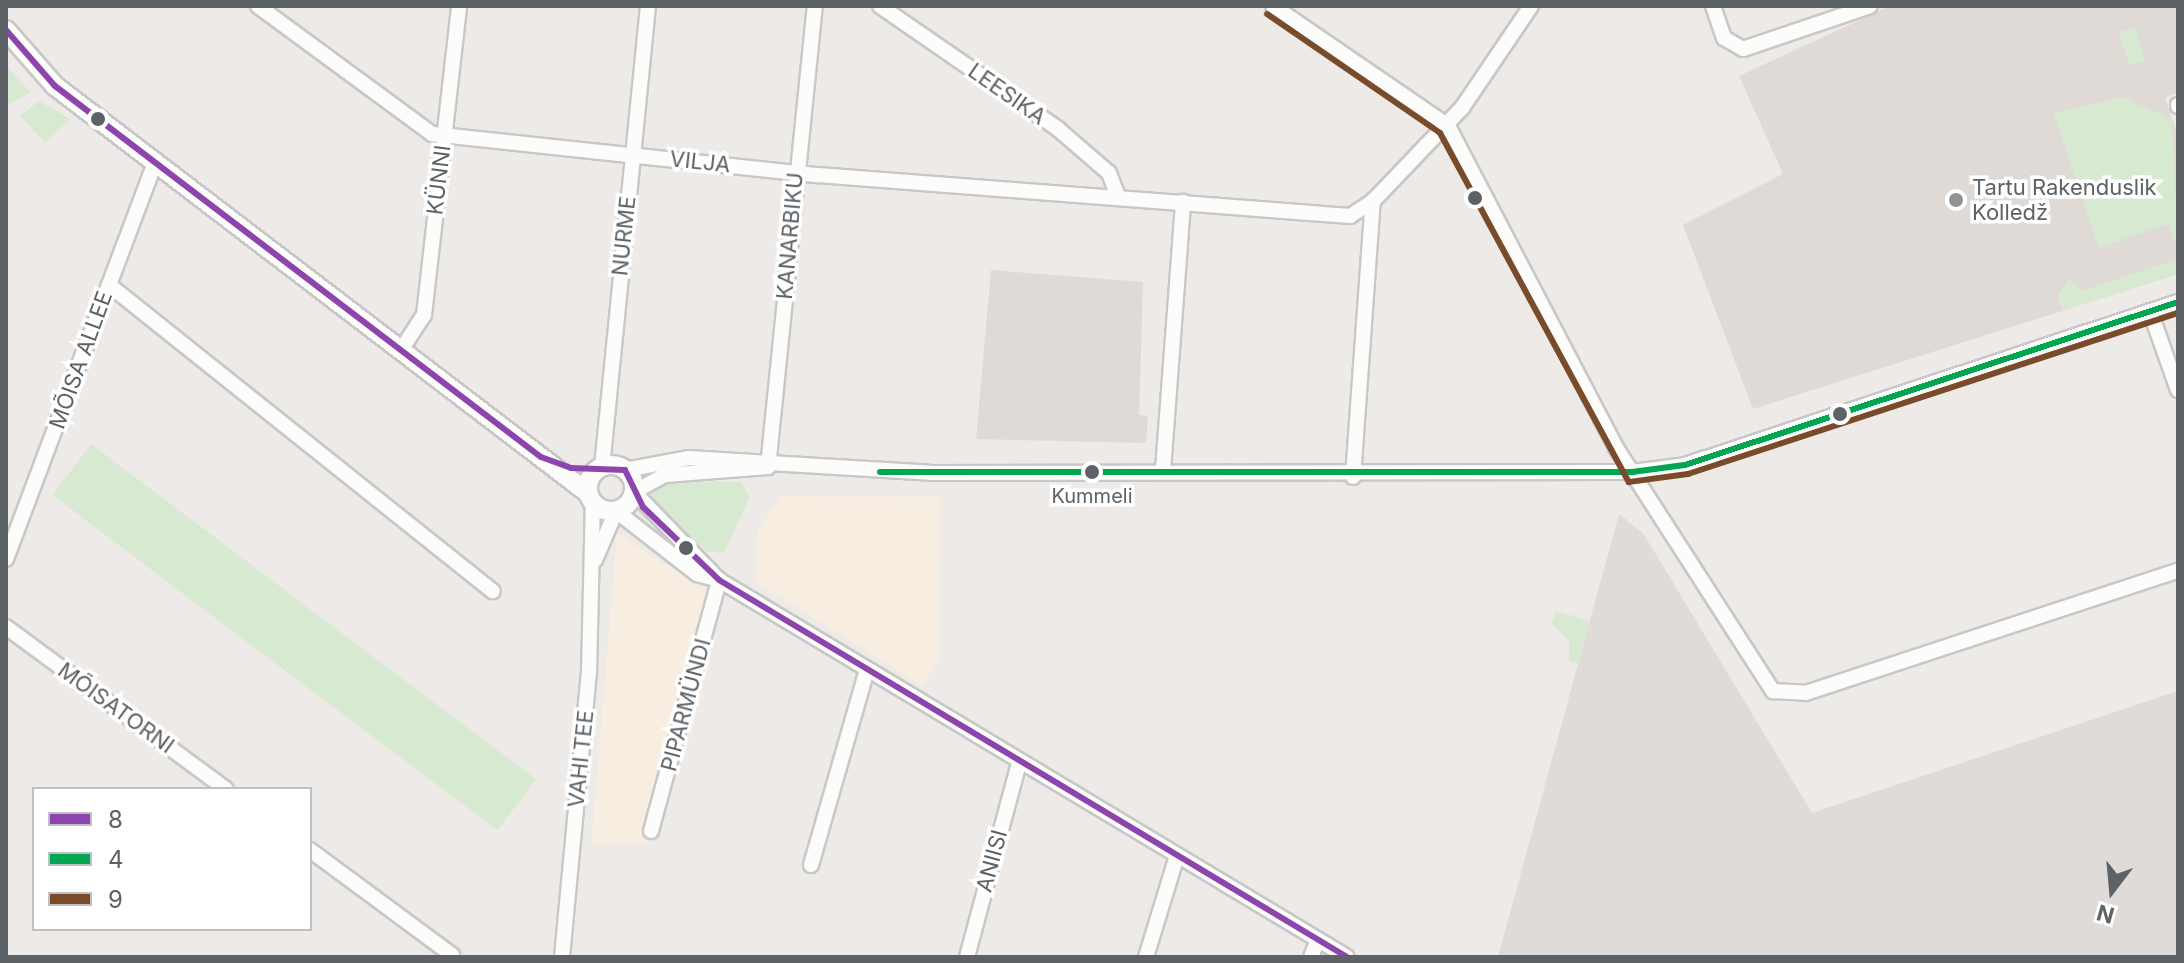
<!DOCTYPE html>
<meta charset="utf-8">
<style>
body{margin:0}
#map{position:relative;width:2184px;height:963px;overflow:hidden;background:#edeae7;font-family:Inter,sans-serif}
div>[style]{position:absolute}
.commercial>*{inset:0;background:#f7ede0}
.industrial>*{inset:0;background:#dedbd8}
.education>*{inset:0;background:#dfdad6}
.green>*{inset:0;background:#d8e9d1;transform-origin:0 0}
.roads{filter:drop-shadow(2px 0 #c8c8c8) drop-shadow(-2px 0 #c8c8c8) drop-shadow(0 2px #c8c8c8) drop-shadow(0 -2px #c8c8c8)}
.minor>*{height:14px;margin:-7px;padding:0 7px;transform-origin:7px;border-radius:7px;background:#fcfcfb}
.tertiary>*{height:18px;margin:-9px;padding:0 9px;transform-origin:9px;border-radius:9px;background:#fcfcfb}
.tertiary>.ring{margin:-9px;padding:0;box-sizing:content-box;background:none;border:18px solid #fcfcfb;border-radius:50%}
.bus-1>*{height:6px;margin:-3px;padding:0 3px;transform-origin:3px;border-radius:3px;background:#8e44ad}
.bus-2>*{height:6px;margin:-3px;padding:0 3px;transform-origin:3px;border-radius:3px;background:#00a651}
.bus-3>*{height:6px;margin:-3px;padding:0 3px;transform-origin:3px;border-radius:3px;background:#7a4b2a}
.dots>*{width:22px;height:22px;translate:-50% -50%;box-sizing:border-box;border:4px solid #fff;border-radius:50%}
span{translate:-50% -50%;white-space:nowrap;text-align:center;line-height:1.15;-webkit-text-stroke:7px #fff;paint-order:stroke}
.bus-label{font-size:20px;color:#5c6266}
.street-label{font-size:22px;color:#5c6266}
.poi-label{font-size:22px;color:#5c6266}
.left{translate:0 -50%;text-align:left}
.frame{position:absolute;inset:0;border:8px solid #5c6266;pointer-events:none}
.legend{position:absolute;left:32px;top:787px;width:280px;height:144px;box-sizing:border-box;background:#fff;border:2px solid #bec0c2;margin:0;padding:10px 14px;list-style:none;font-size:24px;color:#5c6266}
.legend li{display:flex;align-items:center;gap:16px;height:40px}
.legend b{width:40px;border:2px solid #bec0c2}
.north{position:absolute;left:2072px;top:851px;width:80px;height:80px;-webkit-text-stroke:6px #fff;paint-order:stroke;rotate:196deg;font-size:22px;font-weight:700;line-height:32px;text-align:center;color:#5c6266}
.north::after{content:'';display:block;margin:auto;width:28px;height:36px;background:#5c6266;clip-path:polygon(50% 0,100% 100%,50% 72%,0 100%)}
</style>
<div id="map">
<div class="commercial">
<i style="clip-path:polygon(781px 496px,941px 497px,939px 659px,922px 686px,756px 581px,757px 531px)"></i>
<i style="clip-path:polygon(617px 533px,719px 598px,648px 844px,591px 845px)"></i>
</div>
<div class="industrial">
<i style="clip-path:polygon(1619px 514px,1643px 533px,1812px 813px,2178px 691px,2178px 957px,1498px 957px)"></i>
</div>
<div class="education">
<i style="clip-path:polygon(1890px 6px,2178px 6px,2178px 92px,2165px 98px,2178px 136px,2178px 274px,1753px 409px,1683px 225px,1783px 174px,1739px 76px)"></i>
<i style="clip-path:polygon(991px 270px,1143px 282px,1139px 415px,1148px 416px,1146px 443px,976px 439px)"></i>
</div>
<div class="green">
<i style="left:2135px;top:27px;width:35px;height:17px;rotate:72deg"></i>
<i style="clip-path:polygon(6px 66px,30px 92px,6px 106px)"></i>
<i style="clip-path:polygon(2122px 97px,2172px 119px,2178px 251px,2168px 224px,2099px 248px,2054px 113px)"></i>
<i style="clip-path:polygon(39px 101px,70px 119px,45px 143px,20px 116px)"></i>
<i style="clip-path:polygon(2178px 259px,2178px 274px,2062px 311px,2058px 295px,2069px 278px,2081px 291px)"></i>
<i style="left:91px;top:444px;width:557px;height:64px;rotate:37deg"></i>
<i style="clip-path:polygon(660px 481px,741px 482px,750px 497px,724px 552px,708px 552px,652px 506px,651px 489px)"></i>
<i style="clip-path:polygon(1556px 611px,1590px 621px,1578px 664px,1569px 661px,1569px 641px,1552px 624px)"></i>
</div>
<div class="roads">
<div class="minor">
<i style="left:258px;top:6px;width:216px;rotate:36.3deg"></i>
<i style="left:432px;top:134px;width:388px;rotate:6.1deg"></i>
<i style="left:818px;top:175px;width:534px;rotate:4.41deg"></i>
<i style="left:1350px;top:216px;width:27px;rotate:-33deg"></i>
<i style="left:880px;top:6px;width:216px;rotate:34.6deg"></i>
<i style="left:1058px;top:129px;width:67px;rotate:40.8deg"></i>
<i style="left:1109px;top:173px;width:26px;rotate:69deg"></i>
<i style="left:1273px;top:6px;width:212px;rotate:34.4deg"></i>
<i style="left:1448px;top:126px;width:361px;rotate:62.4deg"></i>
<i style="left:1615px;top:446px;width:292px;rotate:57.2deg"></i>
<i style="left:1773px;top:691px;width:33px;rotate:3deg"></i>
<i style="left:1806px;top:693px;width:391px;rotate:-18.2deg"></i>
<i style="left:1713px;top:6px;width:34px;rotate:71deg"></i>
<i style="left:1724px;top:38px;width:22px;rotate:30deg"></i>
<i style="left:1743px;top:49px;width:134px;rotate:-18.7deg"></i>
<i style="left:2178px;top:105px;width:1px;rotate:90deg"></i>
<i style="left:109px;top:285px;width:491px;rotate:38.6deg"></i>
<i style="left:2150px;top:311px;width:84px;rotate:70.5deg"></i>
<i style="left:403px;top:347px;width:38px;rotate:-57deg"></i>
<i style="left:424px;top:315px;width:311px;rotate:-83.5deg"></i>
<i style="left:602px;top:467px;width:463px;rotate:-84.3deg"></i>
<i style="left:768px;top:467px;width:463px;rotate:-84.2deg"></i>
<i style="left:625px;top:470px;width:64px;rotate:-10.8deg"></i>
<i style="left:688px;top:458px;width:243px;rotate:3.5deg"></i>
<i style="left:931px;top:473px;width:701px;rotate:-0.08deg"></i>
<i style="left:1632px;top:472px;width:53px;rotate:-7.5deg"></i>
<i style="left:1685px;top:465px;width:519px;rotate:-18.3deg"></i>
<i style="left:1163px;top:470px;width:269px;rotate:-85.7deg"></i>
<i style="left:1353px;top:477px;width:277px;rotate:-85.9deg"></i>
<i style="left:1373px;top:201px;width:129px;rotate:-46.3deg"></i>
<i style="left:1462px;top:108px;width:123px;rotate:-55.9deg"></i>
<i style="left:6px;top:559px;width:424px;rotate:-69.4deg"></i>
<i style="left:595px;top:560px;width:53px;rotate:-66.8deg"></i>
<i style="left:616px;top:511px;width:103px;rotate:37.9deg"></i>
<i style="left:697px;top:574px;width:23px;rotate:15deg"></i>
<i style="left:719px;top:580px;width:732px;rotate:30.98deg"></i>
<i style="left:719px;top:580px;width:122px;rotate:-134deg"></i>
<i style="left:634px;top:492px;width:35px;rotate:-29deg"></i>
<i style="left:665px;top:475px;width:103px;rotate:-4.4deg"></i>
<i style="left:6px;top:627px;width:273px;rotate:36.4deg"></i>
<i style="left:651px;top:831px;width:260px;rotate:-74.8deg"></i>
<i style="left:310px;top:850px;width:177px;rotate:36.5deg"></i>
<i style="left:811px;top:865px;width:200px;rotate:-74deg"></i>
<i style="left:562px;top:957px;width:284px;rotate:-84.6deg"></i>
<i style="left:589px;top:674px;width:171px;rotate:-88.7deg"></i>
<i style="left:967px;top:957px;width:198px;rotate:-75deg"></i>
<i style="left:1146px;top:957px;width:102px;rotate:-73deg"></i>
<i style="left:1311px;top:957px;width:18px;rotate:-68deg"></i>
</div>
<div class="tertiary">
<i style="left:6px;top:30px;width:74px;rotate:48.8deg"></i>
<i style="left:55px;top:86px;width:671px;rotate:37.37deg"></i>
<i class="ring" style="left:588px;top:465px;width:28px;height:28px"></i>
</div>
</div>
<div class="bus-1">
<i style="left:6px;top:30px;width:74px;rotate:48.8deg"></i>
<i style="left:55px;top:86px;width:611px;rotate:37.36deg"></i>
<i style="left:541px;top:457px;width:32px;rotate:20deg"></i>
<i style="left:571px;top:468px;width:54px;rotate:2.1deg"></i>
<i style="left:625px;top:470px;width:41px;rotate:64.1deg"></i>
<i style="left:643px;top:507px;width:105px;rotate:43.8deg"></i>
<i style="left:719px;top:580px;width:732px;rotate:30.98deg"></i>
</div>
<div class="bus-2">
<i style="left:880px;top:472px;width:752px"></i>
<i style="left:1632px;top:472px;width:53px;rotate:-7.5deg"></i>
<i style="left:1685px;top:465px;width:519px;rotate:-18.3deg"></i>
</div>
<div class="bus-3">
<i style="left:1267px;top:14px;width:210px;rotate:34.5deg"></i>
<i style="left:1440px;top:133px;width:397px;rotate:61.6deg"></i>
<i style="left:1629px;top:482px;width:60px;rotate:-7.7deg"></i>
<i style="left:1688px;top:474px;width:516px;rotate:-18.19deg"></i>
</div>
<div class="dots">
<i style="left:98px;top:119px;background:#5c6266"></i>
<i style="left:1475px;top:198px;background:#5c6266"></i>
<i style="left:1956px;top:200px;background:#8f9293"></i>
<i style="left:1840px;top:414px;background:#5c6266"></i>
<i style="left:1092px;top:472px;background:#5c6266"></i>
<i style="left:686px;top:548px;background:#5c6266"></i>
</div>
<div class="bus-label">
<span style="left:1092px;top:496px">Kummeli</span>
</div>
<div class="street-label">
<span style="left:1007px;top:94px;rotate:35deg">LEESIKA</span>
<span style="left:700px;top:162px;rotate:6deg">VILJA</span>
<span style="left:439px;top:180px;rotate:-83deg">KÜNNI</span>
<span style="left:624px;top:236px;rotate:-84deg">NURME</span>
<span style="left:790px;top:236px;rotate:-85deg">KANARBIKU</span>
<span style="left:81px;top:360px;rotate:-70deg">MÕISA ALLEE</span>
<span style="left:686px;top:705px;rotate:-75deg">PIPARMÜNDI</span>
<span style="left:116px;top:708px;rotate:36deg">MÕISATORNI</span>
<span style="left:581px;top:759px;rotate:-84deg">VAHI TEE</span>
<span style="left:992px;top:861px;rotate:-75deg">ANIISI</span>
</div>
<div class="poi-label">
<span class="left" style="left:1972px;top:200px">Tartu Rakenduslik<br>Kolledž</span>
</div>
<div class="frame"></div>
<ul class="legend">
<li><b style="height:10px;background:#8e44ad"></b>8</li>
<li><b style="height:10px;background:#00a651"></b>4</li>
<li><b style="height:10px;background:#7a4b2a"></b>9</li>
</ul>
<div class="north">N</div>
</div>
